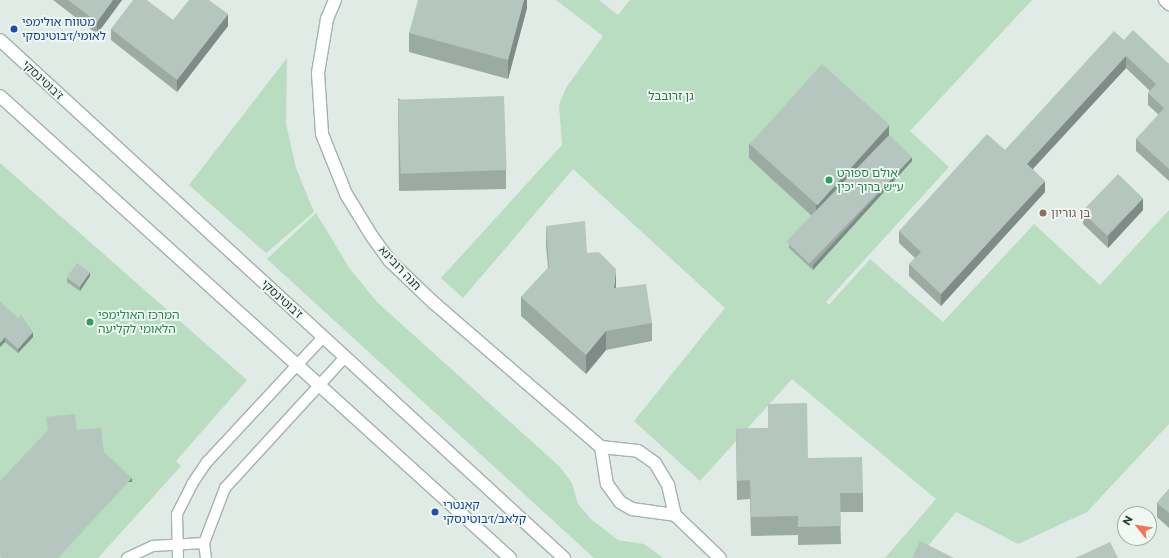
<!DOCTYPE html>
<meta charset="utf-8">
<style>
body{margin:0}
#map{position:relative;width:1169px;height:558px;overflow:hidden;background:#e0ebe6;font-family:Montserrat,"Noto Sans Hebrew",sans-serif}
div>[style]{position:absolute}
.green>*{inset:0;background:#b8ddc0}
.roads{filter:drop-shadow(1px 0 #a3b3ad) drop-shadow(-1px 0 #a3b3ad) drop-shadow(0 1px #a3b3ad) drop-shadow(0 -1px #a3b3ad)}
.service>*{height:10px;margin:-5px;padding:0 5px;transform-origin:5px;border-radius:5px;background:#fff}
.minor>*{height:12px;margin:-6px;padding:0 6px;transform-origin:6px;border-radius:6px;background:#fff}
.secondary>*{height:12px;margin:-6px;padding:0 6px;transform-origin:6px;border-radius:6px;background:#fff}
.wall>*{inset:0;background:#9caaa4}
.shaded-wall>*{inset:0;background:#7f8b86;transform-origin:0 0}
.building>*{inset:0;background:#b5c6bf;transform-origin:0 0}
.dots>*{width:11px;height:11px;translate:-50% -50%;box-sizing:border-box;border:2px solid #f0f8f4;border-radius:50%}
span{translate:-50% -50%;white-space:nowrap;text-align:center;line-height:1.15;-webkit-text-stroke:3.5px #f0f8f4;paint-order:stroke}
.transit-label{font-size:12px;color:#164399}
.left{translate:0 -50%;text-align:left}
.street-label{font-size:12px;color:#203c33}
.park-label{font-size:12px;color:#297443}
.leisure-label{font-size:12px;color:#27864d}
.education-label{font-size:12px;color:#785e54}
.north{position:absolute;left:1117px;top:506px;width:40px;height:40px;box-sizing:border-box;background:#f0f8f4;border:1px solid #9dada7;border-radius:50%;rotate:300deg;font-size:11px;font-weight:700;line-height:16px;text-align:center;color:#203c33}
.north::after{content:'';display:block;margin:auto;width:14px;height:18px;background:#f67453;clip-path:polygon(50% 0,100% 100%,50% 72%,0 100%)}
</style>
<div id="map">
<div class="green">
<i style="clip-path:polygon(556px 0,599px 0,618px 15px,630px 0,1032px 0,910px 131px,949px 167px,826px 302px,829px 305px,870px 259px,943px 322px,1034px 224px,1100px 285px,1169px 210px,1169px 424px,1087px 512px,1018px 544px,956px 512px,918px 558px,885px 558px,936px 499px,792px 379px,700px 481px,634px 421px,725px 308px,573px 169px,463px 298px,441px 278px,562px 145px,559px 105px,566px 88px,603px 36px)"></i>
<i style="clip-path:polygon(287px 58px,286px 124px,296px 168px,314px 212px,266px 253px,189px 185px)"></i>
<i style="clip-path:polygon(0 163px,247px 380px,176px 461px,181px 466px,98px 558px,0 558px)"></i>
<i style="clip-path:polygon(316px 213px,350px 269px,377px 302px,560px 467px,572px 483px,578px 504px,592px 520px,618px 540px,644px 544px,663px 558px,594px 558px,267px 259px)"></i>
</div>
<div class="roads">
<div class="service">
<i style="left:127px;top:558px;width:29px;rotate:-25deg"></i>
<i style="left:153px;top:546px;width:51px;rotate:-3.4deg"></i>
<i style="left:178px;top:558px;width:44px;rotate:-91.3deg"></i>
<i style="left:177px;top:514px;width:34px;rotate:-63deg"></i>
<i style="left:192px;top:484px;width:27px;rotate:-56deg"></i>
<i style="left:207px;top:462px;width:171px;rotate:-47.1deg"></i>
<i style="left:206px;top:558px;width:15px;rotate:-98deg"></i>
<i style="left:204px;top:543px;width:59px;rotate:-69.1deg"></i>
<i style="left:225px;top:488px;width:178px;rotate:-47.5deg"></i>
</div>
<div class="minor">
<i style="left:335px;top:0;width:21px;rotate:113deg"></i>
<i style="left:327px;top:19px;width:55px;rotate:99.5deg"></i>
<i style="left:318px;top:73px;width:61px;rotate:86.2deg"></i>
<i style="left:322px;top:134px;width:65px;rotate:68.2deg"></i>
<i style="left:346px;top:194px;width:48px;rotate:58.6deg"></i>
<i style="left:371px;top:235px;width:32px;rotate:54deg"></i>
<i style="left:390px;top:261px;width:61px;rotate:43.7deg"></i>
<i style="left:434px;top:303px;width:221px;rotate:40.8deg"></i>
<i style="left:601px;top:447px;width:37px;rotate:6deg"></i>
<i style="left:638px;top:451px;width:21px;rotate:35deg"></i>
<i style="left:655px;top:463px;width:26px;rotate:59deg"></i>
<i style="left:668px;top:485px;width:31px;rotate:77deg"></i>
<i style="left:675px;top:515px;width:62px;rotate:43.7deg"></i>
<i style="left:1165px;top:0;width:6px;rotate:45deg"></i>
<i style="left:601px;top:447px;width:37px;rotate:81deg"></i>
<i style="left:607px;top:484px;width:22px;rotate:54deg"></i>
<i style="left:620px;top:502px;width:14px;rotate:30deg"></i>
<i style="left:632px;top:509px;width:43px;rotate:7.9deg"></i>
</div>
<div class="secondary">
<i style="left:0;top:40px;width:766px;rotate:42.57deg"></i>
<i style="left:0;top:96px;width:688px;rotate:42.17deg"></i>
</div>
</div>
<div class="wall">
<i style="clip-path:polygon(53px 0,122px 0,97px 34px)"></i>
<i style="clip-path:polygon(527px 0,527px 8px,508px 79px,409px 52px,409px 33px)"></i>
<i style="clip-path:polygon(173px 20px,228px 26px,177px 92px,111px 40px,111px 29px)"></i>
<i style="clip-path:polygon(1124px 40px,1169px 64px,1169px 181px,1136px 151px,1136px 139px,1159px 115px,1148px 105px,1148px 93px,1150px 91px,1126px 68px,1033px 169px,1045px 192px,941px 306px,909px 276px,909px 264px,915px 258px,899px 243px,899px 231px,1005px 150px)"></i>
<i style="clip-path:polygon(398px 98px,506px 170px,506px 189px,399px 191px)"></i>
<i style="clip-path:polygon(889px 135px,912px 161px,813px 270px,789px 248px,789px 244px,813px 217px,749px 158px,749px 144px)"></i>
<i style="clip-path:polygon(1143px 210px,1108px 248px,1083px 224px,1083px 212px)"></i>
<i style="clip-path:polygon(546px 226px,587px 253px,616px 288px,652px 323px,652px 341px,606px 350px,586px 374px,521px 316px,521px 297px,548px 268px,546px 245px)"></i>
<i style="clip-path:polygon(90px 276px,80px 291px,67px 282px,67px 278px)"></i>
<i style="clip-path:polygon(0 302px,33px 337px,18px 353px,5px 342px)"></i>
<i style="clip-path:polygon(768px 404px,808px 458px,863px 493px,863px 512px,840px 512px,841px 544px,798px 545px,798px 535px,751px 536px,750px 499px,737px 500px,736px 429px,768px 428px)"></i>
<i style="clip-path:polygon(1169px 489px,1169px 528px,1157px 517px,1157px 503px)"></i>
</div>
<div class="shaded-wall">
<i style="clip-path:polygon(113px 0,122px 0,97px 34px,97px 22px)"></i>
<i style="clip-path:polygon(524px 0,527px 0,527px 8px,508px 79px,508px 60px)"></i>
<i style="clip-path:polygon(228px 14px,228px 26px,177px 92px,177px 80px)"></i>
<i style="clip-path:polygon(1126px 56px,1126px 68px,1027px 175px,1027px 164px)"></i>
<i style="clip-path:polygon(889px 125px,889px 140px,816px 220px,816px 205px)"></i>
<i style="clip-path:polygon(912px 157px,912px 161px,813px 270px,813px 265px)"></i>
<i style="clip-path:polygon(1045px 181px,1045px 192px,941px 306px,941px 294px)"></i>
<i style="clip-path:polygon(1143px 198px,1143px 210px,1108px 248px,1108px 236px)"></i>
<i style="clip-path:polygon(616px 269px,616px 288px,614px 307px,614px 288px)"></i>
<i style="clip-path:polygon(90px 272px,90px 276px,80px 291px,80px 286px)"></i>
<i style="clip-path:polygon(606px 331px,606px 350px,586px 374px,586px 355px)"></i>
<i style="clip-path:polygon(33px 332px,33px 337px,18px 353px,18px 349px)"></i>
<i style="clip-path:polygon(5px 337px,5px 342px,0 347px,0 343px)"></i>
<i style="left:132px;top:478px;width:4px;height:109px;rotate:90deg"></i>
</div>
<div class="building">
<i style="clip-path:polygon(68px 0,113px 0,97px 22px)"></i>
<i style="clip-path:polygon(133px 0,147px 0,173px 20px,189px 0,209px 0,228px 14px,177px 80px,111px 29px)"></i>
<i style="clip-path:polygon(418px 0,524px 0,508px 60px,409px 33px)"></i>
<i style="clip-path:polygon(1133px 30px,1169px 64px,1169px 169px,1136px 139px,1164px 108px,1148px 93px,1156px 84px,1126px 56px,1027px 164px,1045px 181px,941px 294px,909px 264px,921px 252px,899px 231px,987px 134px,1005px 150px,1114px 31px,1124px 40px)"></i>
<i style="left:822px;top:64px;width:91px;height:108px;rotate:42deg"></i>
<i style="left:504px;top:96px;width:74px;height:106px;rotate:88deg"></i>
<i style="left:889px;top:135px;width:32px;height:148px;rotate:44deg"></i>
<i style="left:1118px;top:174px;width:35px;height:52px;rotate:44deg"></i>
<i style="clip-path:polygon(585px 221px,587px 253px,599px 252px,616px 269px,614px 288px,646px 284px,652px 323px,606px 331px,586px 355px,521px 297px,549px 267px,546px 226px)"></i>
<i style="left:77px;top:263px;width:16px;height:18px;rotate:35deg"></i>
<i style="clip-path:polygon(0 302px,18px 318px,21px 315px,33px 332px,18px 349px,5px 337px,0 343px)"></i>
<i style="clip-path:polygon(807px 403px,808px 458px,862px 457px,863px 493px,840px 493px,841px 526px,798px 527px,798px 516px,751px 517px,750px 480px,737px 481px,736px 429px,768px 428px,768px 404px)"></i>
<i style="clip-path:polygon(75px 414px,77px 430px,101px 428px,104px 452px,132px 478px,58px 558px,2px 558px,0 556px,0 481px,48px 430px,46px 417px)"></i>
<i style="clip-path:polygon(1169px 489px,1169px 513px,1157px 503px)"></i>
<i style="clip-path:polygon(920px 541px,954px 558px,912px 558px)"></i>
<i style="clip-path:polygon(1110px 542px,1118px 558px,1075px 558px)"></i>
</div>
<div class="dots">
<i style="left:14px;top:29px;background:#1a4fb4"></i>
<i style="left:829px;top:180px;background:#2e9e5b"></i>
<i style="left:1043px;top:213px;background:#8d6e63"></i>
<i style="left:90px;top:322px;background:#2e9e5b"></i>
<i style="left:435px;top:512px;background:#1a4fb4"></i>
</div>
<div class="transit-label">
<span class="left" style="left:22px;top:29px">מטווח אולימפי<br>לאומי/ז׳בוטינסקי</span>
<span class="left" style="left:443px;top:512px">קאנטרי<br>קלאב/ז׳בוטינסקי</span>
</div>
<div class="street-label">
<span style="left:43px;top:80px;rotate:43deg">ז'בוטינסקי</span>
<span style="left:400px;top:268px;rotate:47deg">חנה רובינא</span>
<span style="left:282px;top:299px;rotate:42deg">ז'בוטינסקי</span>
</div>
<div class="park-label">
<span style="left:671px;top:96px">גן זרובבל</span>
</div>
<div class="leisure-label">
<span class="left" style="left:837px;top:180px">אולם ספורט<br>ע״ש ברוך יכין</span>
<span class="left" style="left:98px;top:322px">המרכז האולימפי<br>הלאומי לקליעה</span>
</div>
<div class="education-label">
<span class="left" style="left:1051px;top:213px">בן גוריון</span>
</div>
<div class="north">N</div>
</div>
